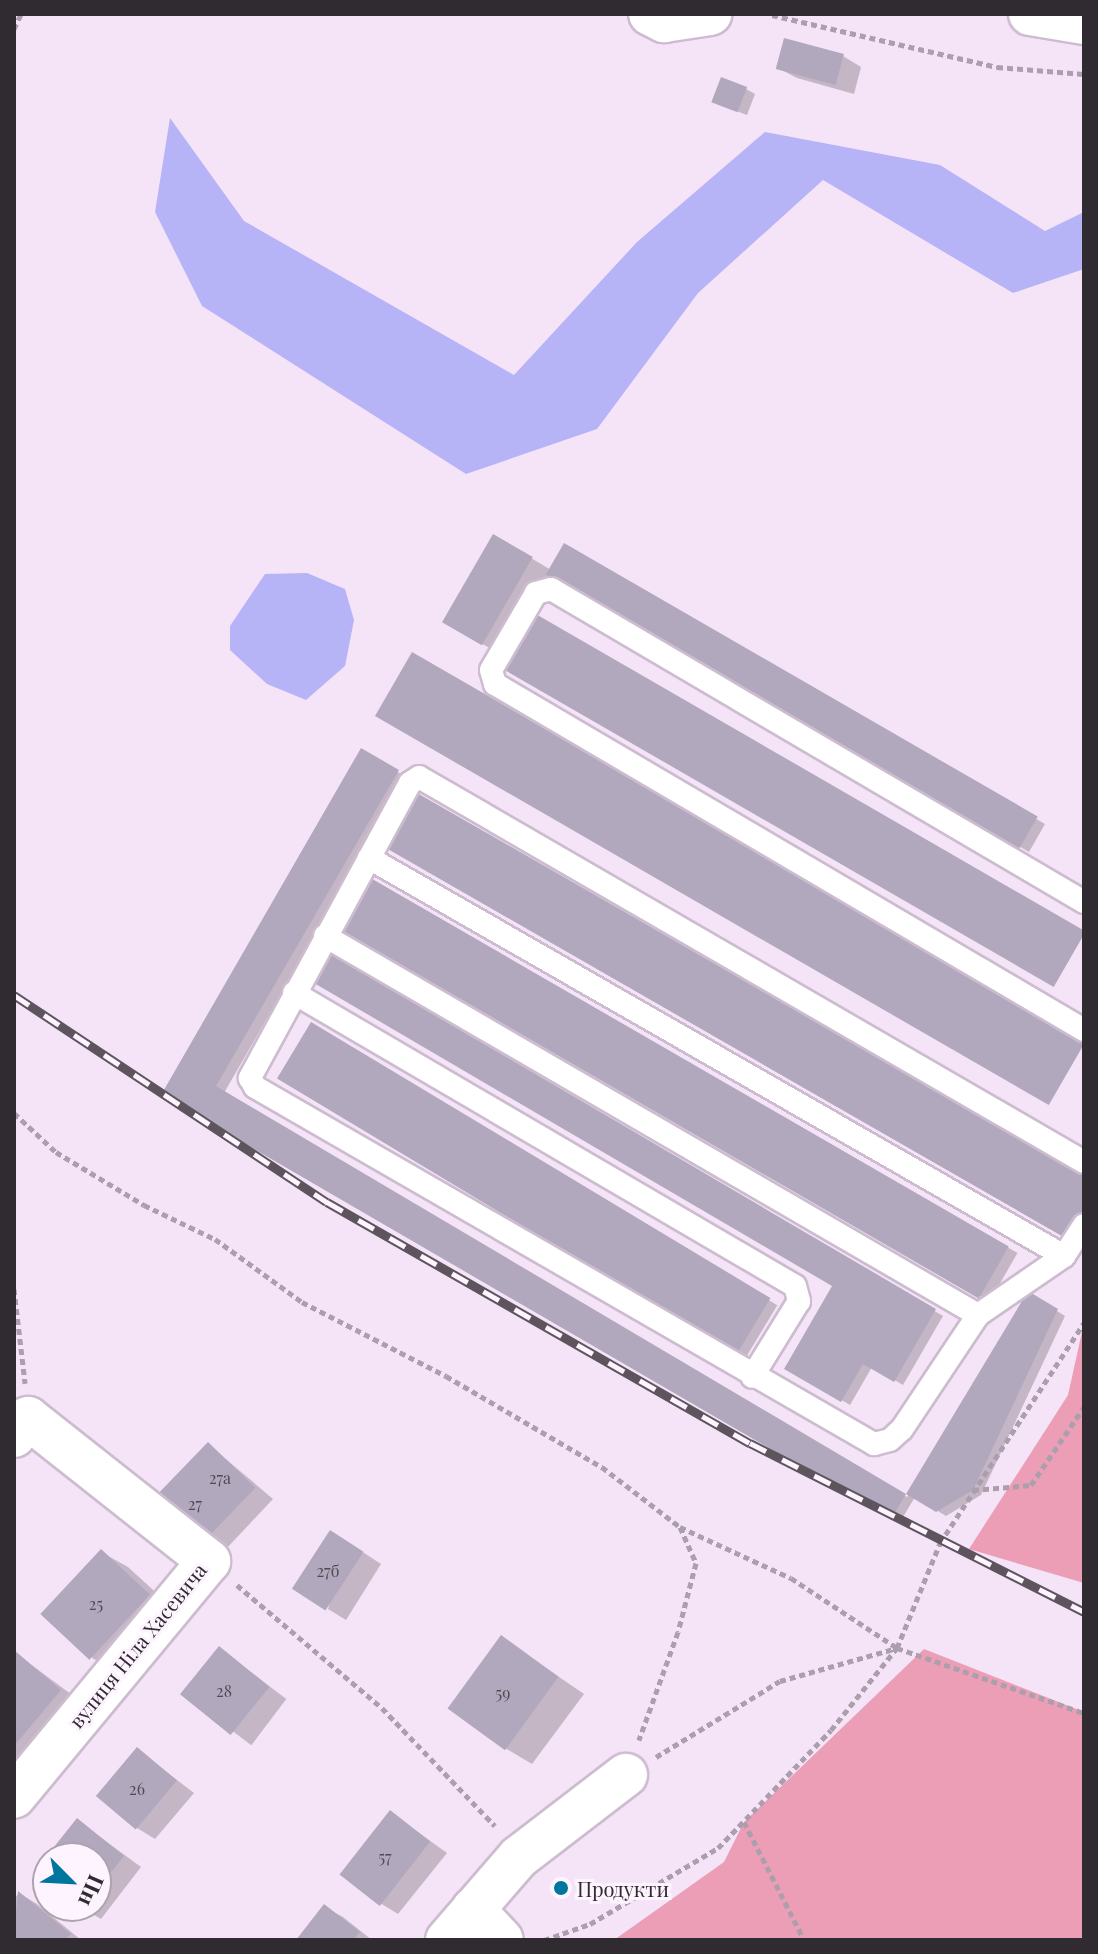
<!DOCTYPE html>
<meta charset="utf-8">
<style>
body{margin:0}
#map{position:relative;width:1098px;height:1954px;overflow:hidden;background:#f5e4f7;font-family:"Playfair Display",serif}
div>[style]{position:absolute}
.forest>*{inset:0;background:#eb9eb5}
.water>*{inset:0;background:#b7b3f7}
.shadow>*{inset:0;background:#0003;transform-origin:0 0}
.building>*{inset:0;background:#b1a8bd;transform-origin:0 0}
.path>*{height:5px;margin-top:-2.5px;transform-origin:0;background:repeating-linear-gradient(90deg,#ab9ead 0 6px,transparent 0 10px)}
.roads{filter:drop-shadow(2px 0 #cdbccf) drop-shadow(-2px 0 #cdbccf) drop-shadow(0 2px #cdbccf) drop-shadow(0 -2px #cdbccf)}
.service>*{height:22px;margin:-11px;padding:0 11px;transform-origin:11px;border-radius:11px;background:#fff}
.minor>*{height:42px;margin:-21px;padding:0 21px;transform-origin:21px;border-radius:21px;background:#fff}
.rail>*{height:9px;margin-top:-4.5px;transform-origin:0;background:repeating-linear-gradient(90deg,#fef4ff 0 18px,#5d545e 0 36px);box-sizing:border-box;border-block:2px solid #5d545e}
.dots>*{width:22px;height:22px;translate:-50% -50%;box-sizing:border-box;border:4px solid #fef4ff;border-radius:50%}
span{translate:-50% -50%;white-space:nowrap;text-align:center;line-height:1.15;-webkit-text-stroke:6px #fef4ff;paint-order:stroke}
.number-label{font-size:16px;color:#504a54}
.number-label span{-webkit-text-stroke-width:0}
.street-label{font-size:20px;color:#302a31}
.poi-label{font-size:20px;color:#302a31}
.left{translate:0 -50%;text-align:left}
.frame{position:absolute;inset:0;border:16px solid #302a31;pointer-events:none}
.north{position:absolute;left:32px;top:1842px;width:80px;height:80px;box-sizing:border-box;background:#fef4ff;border:2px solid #aca3ad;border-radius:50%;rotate:114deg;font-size:22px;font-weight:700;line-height:32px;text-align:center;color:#302a31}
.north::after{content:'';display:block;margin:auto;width:28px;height:36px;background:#00759e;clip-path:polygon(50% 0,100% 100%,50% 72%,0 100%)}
</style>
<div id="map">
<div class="forest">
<i style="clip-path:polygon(1084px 1323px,1084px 1583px,969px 1549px,1068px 1395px)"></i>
<i style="clip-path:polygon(924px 1649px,1084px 1712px,1084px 1940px,614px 1940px,724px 1862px,744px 1822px)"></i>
</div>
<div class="water">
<i style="clip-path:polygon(170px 118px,244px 221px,514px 375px,637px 242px,765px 132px,940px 165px,1045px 231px,1084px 212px,1084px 269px,1013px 293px,823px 180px,698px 293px,597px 429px,466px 474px,202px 306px,155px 212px)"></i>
<i style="clip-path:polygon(307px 573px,345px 589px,354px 620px,345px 666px,306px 700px,267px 684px,230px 650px,230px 626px,265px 574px)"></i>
</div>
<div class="shadow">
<i style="clip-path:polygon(843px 56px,861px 67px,854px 94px,797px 78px,778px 68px)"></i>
<i style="clip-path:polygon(746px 89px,755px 94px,747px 115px,723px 106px)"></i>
<i style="clip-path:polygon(494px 536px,551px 570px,565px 546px,1045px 824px,1029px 852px,547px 574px,500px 654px,444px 622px)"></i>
<i style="clip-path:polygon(362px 751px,406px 777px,224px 1093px,907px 1497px,1029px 1294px,1065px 1316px,981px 1495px,946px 1516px,915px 1497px,900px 1522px,164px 1095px)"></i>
<i style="left:368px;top:878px;width:750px;height:56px;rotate:30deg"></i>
<i style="clip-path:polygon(332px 957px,943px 1316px,903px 1385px,872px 1367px,850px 1405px,787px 1368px,835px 1286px)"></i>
<i style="left:311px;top:1025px;width:544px;height:61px;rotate:31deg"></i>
<i style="clip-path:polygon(208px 1444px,273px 1499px,226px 1549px,208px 1538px)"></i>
<i style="clip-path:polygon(349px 1543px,381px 1564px,346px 1620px,328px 1609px)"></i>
<i style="clip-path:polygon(101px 1552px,128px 1567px,176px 1611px,120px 1674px,92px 1658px)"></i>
<i style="clip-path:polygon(502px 1638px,584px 1694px,532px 1764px,505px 1748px)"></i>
<i style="left:220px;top:1649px;width:83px;height:58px;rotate:37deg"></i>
<i style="clip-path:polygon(14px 1652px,87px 1706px,32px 1773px,14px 1763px)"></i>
<i style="clip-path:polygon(138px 1750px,194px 1793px,155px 1839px,137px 1828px)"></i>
<i style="clip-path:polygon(390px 1812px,447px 1853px,398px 1914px,380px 1903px)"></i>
<i style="clip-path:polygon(77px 1820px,141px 1867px,101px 1919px,79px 1906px,96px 1906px,96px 1858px,48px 1858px,48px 1881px,37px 1871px)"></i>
<i style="clip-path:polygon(19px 1893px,37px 1904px,81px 1940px,14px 1940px,14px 1899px)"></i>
<i style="clip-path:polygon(324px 1907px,343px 1917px,372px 1940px,298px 1940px)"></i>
</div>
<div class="building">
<i style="left:784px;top:38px;width:62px;height:32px;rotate:15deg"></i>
<i style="left:721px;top:77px;width:28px;height:27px;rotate:21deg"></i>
<i style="left:493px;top:534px;width:46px;height:102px;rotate:30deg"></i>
<i style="left:564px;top:543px;width:547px;height:37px;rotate:30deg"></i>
<i style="left:534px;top:613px;width:637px;height:64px;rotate:30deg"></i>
<i style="left:412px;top:652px;width:778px;height:74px;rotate:30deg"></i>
<i style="clip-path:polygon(361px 748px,399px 770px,216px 1086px,906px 1494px,891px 1519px,161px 1095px)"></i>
<i style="clip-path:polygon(417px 793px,1084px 1175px,1084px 1209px,1067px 1239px,386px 848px)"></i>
<i style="left:367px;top:876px;width:741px;height:60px;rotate:30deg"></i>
<i style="clip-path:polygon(331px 954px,936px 1309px,894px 1382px,863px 1364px,841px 1402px,784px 1369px,832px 1286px,314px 983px)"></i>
<i style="left:311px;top:1022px;width:536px;height:66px;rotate:31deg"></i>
<i style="clip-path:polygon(1028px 1291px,1058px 1309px,973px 1490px,936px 1512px,906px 1494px)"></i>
<i style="left:208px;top:1442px;width:66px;height:72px;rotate:44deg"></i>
<i style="left:330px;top:1530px;width:40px;height:70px;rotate:33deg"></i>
<i style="left:101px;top:1549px;width:67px;height:89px;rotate:43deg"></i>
<i style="left:501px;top:1635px;width:71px;height:91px;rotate:36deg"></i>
<i style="left:219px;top:1646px;width:65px;height:62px;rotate:39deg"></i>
<i style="clip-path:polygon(14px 1650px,61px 1690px,14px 1746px)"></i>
<i style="left:137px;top:1747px;width:52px;height:64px;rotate:40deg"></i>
<i style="left:390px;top:1810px;width:51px;height:82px;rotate:38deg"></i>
<i style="clip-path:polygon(77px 1818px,124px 1856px,96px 1891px,96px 1858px,48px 1858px,48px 1883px,34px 1872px)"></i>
<i style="clip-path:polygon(18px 1891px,71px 1934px,65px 1940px,14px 1940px)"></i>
<i style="clip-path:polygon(324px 1904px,360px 1932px,353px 1940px,296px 1940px)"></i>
</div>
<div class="path">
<i style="left:772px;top:15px;width:231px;rotate:13deg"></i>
<i style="left:997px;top:67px;width:87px;rotate:4.6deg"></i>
<i style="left:14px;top:29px;width:17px;rotate:-65deg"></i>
<i style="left:14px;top:1113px;width:57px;rotate:42.9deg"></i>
<i style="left:56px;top:1152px;width:103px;rotate:31.1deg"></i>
<i style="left:144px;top:1205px;width:79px;rotate:25.6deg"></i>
<i style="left:215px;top:1239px;width:107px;rotate:35.9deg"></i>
<i style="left:302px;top:1302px;width:162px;rotate:27.2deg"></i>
<i style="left:446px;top:1376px;width:181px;rotate:30.3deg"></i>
<i style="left:602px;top:1467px;width:98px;rotate:37.6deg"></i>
<i style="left:680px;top:1527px;width:39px;rotate:66deg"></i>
<i style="left:696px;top:1563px;width:71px;rotate:104.6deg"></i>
<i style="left:678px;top:1632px;width:115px;rotate:109.9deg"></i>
<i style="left:14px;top:1289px;width:95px;rotate:83.3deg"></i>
<i style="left:973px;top:1490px;width:58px;rotate:-4.9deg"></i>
<i style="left:1031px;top:1485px;width:94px;rotate:-55.8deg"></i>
<i style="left:680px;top:1527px;width:122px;rotate:24.7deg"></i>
<i style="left:791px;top:1578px;width:127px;rotate:33.4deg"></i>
<i style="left:897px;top:1648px;width:198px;rotate:19.2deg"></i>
<i style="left:237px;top:1585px;width:190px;rotate:40.3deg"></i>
<i style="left:382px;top:1708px;width:163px;rotate:46.2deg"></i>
<i style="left:656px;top:1757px;width:145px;rotate:-31.5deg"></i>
<i style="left:780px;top:1681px;width:122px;rotate:-15.8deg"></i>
<i style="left:897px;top:1648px;width:113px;rotate:-67.7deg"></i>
<i style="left:940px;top:1543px;width:263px;rotate:-56.8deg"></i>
<i style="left:744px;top:1822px;width:132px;rotate:63deg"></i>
<i style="left:544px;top:1940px;width:49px;rotate:-19.2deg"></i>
<i style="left:590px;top:1924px;width:149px;rotate:-30.7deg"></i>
<i style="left:718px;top:1848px;width:163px;rotate:-46.2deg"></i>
<i style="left:831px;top:1730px;width:105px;rotate:-51.2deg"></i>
</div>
<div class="roads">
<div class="service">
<i style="left:369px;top:858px;width:801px;rotate:29.8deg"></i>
<i style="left:1084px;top:902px;width:618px;rotate:-149.58deg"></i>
<i style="left:551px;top:589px;width:16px;rotate:165deg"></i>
<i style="left:536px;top:593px;width:89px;rotate:120.3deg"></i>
<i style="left:491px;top:670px;width:15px;rotate:74deg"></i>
<i style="left:495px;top:684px;width:683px;rotate:30.43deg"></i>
<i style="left:325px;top:936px;width:755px;rotate:30.13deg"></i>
<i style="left:294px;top:993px;width:580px;rotate:30.32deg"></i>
<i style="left:795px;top:1286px;width:16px;rotate:75deg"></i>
<i style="left:799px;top:1301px;width:89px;rotate:121.7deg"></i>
<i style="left:1084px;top:1162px;width:768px;rotate:-149.93deg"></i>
<i style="left:419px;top:777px;width:11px;rotate:146deg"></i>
<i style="left:410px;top:783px;width:336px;rotate:118.5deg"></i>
<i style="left:250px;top:1078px;width:10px;rotate:61deg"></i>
<i style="left:255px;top:1087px;width:715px;rotate:29.97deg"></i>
<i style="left:874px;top:1444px;width:16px;rotate:-14deg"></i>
<i style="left:890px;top:1440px;width:16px;rotate:-43deg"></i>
<i style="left:902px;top:1429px;width:137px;rotate:-56.3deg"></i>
<i style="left:978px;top:1315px;width:104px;rotate:-34.5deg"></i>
<i style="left:1064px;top:1256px;width:37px;rotate:-57deg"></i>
</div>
<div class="minor">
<i style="left:650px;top:14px;width:16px;rotate:27deg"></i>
<i style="left:664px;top:21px;width:47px;rotate:-8.7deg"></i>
<i style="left:1030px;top:14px;width:55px;rotate:9.5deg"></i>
<i style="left:14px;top:1436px;width:23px;rotate:-52deg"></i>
<i style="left:28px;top:1418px;width:231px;rotate:38.3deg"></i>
<i style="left:209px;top:1561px;width:306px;rotate:129.6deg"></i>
<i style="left:473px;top:1909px;width:42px;rotate:46.9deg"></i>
<i style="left:447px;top:1940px;width:110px;rotate:-49.1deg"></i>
<i style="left:519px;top:1857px;width:135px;rotate:-37.5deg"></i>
</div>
</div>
<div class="rail">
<i style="left:14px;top:995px;width:375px;rotate:33.5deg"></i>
<i style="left:327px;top:1202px;width:487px;rotate:29.7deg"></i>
<i style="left:750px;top:1443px;width:374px;rotate:26.8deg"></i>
</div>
<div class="dots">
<i style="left:561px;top:1888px;background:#00759e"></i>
</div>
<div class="number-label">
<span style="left:220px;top:1478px">27а</span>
<span style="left:195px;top:1504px">27</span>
<span style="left:328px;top:1571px">27б</span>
<span style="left:96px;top:1604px">25</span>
<span style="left:224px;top:1691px">28</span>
<span style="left:503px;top:1693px">59</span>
<span style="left:137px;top:1789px">26</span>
<span style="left:385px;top:1857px">57</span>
</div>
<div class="street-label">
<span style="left:137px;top:1645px;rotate:-51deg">вулиця Ніла Хасевича</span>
</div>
<div class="poi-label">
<span class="left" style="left:577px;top:1888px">Продукти</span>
</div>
<div class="frame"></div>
<div class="north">Пн</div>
</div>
